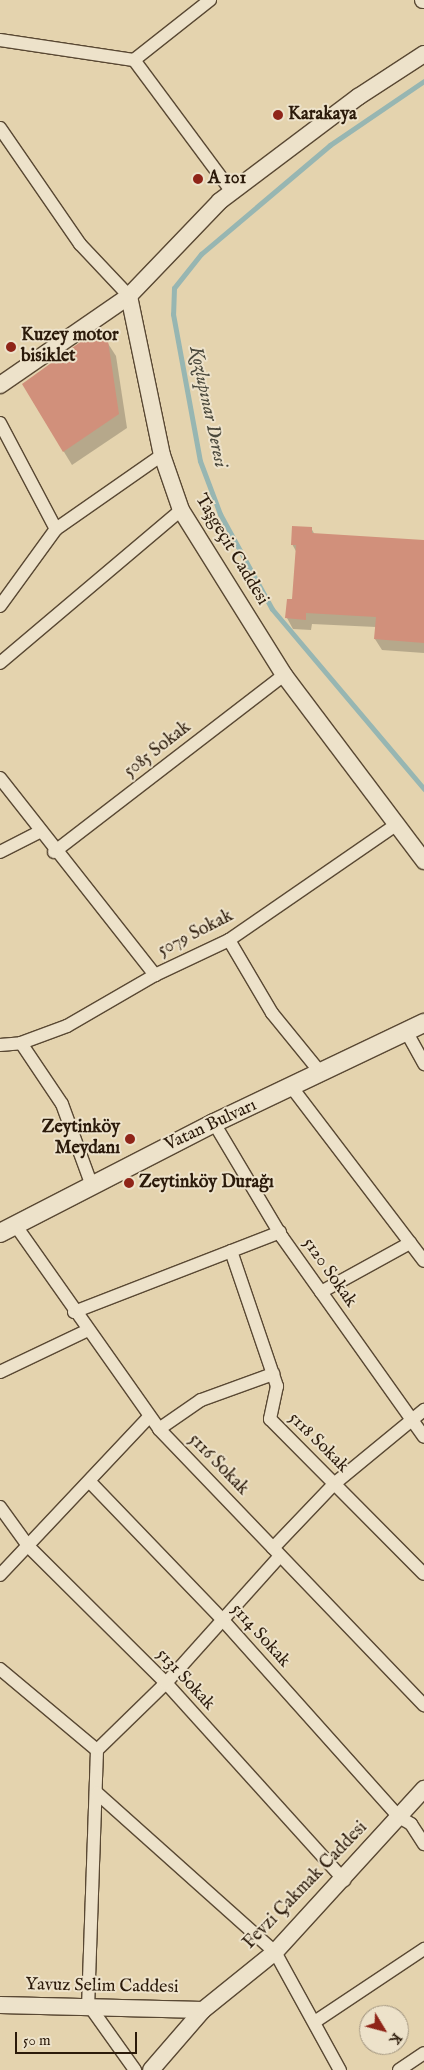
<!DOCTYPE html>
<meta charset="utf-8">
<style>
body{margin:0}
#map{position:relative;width:424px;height:2070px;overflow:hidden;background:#e4d3ae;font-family:"IM FELL English",serif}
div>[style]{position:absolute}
.shadow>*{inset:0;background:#0003}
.stream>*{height:5px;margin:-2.5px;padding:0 2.5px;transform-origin:2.5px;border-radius:2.5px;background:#97b6b2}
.building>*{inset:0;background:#d1907b}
.roads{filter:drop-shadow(1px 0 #594833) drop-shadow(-1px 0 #594833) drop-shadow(0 1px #594833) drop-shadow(0 -1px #594833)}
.minor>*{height:12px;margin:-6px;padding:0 6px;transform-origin:6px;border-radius:6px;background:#ede2ca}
.tertiary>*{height:16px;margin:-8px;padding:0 8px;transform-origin:8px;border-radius:8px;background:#ede2ca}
.secondary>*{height:18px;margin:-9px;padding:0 9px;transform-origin:9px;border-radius:9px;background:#ede2ca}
.dots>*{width:14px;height:14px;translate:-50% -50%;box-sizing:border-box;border:2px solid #ede2ca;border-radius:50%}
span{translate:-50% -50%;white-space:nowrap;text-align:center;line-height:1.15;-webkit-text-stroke:4px #ede2ca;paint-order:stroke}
.poi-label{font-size:18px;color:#2b1a0a;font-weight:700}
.left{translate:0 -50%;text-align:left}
.right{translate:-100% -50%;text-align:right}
.street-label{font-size:18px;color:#2b1a0a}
.water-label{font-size:19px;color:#4b493c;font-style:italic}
.north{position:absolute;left:359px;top:2005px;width:50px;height:50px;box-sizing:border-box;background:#ede2ca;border:1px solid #9f927d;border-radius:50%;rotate:127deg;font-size:14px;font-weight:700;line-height:20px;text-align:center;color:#2b1a0a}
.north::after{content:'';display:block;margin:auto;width:18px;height:22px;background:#8f2418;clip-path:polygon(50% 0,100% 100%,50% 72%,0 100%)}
.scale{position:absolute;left:15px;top:2032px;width:122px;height:22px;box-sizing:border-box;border:2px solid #2b1a0a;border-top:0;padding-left:6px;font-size:15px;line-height:18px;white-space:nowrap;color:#2b1a0a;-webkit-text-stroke:4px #ede2ca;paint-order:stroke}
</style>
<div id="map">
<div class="shadow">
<i style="clip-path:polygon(107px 342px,116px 356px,127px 428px,72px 465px,31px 398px)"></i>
<i style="clip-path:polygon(311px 528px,315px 535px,424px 542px,424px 653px,382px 650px,375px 639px,376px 627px,312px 624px,311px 630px,293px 629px,287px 618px,293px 601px,297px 553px,292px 544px)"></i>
</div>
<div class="stream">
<i style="left:424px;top:81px;width:114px;rotate:145.8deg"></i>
<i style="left:330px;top:145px;width:169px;rotate:139.8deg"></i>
<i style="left:201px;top:254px;width:43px;rotate:128.5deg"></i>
<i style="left:174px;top:288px;width:26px;rotate:92deg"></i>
<i style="left:173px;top:314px;width:149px;rotate:79.6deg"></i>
<i style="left:200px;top:461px;width:57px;rotate:69.3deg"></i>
<i style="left:220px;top:514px;width:108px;rotate:61.3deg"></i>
<i style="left:272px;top:609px;width:236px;rotate:49.8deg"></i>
</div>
<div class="building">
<i style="clip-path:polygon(90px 335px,108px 341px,119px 414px,63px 452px,22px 384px)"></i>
<i style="clip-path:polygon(292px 526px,312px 527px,312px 533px,424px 540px,424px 643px,374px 639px,376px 617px,306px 613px,306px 620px,285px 618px,287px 599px,292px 599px,296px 545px,291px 545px)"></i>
</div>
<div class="roads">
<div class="minor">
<i style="left:0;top:40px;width:135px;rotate:8.5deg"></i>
<i style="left:134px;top:60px;width:97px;rotate:-38.3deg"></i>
<i style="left:134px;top:60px;width:164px;rotate:53.4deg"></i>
<i style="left:0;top:128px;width:141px;rotate:55.4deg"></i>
<i style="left:80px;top:244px;width:71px;rotate:46.7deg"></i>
<i style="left:0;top:423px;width:120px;rotate:62.2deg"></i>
<i style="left:0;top:606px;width:95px;rotate:-54deg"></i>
<i style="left:56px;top:529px;width:129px;rotate:-34.9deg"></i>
<i style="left:0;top:663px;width:237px;rotate:-40.2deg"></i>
<i style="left:0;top:778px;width:251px;rotate:51.8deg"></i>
<i style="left:0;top:852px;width:46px;rotate:-27.1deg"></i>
<i style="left:54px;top:852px;width:290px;rotate:-37.6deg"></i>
<i style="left:229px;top:940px;width:85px;rotate:59.5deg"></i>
<i style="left:272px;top:1013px;width:77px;rotate:50.8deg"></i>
<i style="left:406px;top:1031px;width:38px;rotate:61deg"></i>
<i style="left:21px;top:1043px;width:73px;rotate:56.1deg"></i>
<i style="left:62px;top:1104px;width:87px;rotate:69.9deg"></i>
<i style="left:0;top:1045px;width:21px;rotate:-5deg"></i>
<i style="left:21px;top:1043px;width:49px;rotate:-20.3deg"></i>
<i style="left:67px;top:1026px;width:102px;rotate:-30.1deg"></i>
<i style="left:155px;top:975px;width:82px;rotate:-25.3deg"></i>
<i style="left:229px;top:940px;width:201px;rotate:-34.6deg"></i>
<i style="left:293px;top:1089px;width:216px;rotate:52.7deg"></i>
<i style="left:214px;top:1123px;width:133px;rotate:59.2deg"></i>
<i style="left:282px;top:1237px;width:245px;rotate:54.6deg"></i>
<i style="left:16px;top:1226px;width:248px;rotate:54.8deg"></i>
<i style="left:159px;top:1429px;width:383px;rotate:46.2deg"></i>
<i style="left:231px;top:1251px;width:143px;rotate:71.2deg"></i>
<i style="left:277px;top:1386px;width:34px;rotate:102deg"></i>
<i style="left:270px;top:1419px;width:218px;rotate:45.2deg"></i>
<i style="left:321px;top:1292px;width:102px;rotate:-28.8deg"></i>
<i style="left:74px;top:1312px;width:221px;rotate:-21.2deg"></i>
<i style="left:0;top:1372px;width:95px;rotate:-25.5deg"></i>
<i style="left:159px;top:1429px;width:51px;rotate:-34.6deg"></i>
<i style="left:201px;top:1400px;width:77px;rotate:-19.9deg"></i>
<i style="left:90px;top:1482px;width:189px;rotate:46.1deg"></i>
<i style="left:221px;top:1618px;width:267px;rotate:48.2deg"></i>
<i style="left:399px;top:1817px;width:14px;rotate:30deg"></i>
<i style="left:411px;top:1824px;width:24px;rotate:57deg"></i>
<i style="left:0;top:1507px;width:49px;rotate:54.1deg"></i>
<i style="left:29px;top:1547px;width:193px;rotate:44.8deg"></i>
<i style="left:166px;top:1683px;width:266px;rotate:47.9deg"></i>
<i style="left:273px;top:1548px;width:88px;rotate:-46.4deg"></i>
<i style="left:334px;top:1484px;width:117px;rotate:-39.4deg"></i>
<i style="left:0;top:1575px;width:217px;rotate:-46.7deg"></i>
<i style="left:0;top:1669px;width:126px;rotate:39.9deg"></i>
<i style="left:97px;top:1750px;width:254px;rotate:92deg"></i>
<i style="left:88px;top:2004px;width:81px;rotate:54.5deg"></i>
<i style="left:97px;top:1750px;width:96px;rotate:-44.2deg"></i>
<i style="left:166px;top:1683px;width:169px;rotate:-48.1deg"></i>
<i style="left:97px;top:1793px;width:239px;rotate:41.8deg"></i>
<i style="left:275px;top:1952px;width:135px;rotate:61.2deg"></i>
<i style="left:316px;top:2021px;width:130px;rotate:-33.7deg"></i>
<i style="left:399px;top:2070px;width:30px;rotate:-34deg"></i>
</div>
<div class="tertiary">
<i style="left:423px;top:0;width:1px"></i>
<i style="left:424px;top:54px;width:79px;rotate:146.9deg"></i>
<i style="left:358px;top:97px;width:173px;rotate:143deg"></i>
<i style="left:220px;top:201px;width:132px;rotate:133.8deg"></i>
<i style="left:129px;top:296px;width:162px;rotate:78.3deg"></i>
<i style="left:162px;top:455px;width:58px;rotate:70.9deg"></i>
<i style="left:181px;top:510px;width:195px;rotate:58deg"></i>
<i style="left:284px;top:675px;width:233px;rotate:53deg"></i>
<i style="left:0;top:385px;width:157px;rotate:-34.6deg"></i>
<i style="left:0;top:2005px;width:203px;rotate:1.4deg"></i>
<i style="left:151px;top:2070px;width:79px;rotate:-49.1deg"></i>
<i style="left:203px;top:2010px;width:92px;rotate:-38.9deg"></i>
<i style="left:275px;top:1952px;width:221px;rotate:-47.6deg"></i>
</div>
<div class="secondary">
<i style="left:0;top:1233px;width:241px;rotate:-27.2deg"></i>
<i style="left:214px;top:1123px;width:233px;rotate:-25.5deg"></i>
</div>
</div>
<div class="dots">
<i style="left:278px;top:115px;background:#8f2418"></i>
<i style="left:198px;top:179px;background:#8f2418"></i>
<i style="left:11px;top:347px;background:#8f2418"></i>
<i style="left:130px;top:1139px;background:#8f2418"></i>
<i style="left:129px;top:1183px;background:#8f2418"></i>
</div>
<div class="poi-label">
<span class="left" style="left:288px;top:115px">Karakaya</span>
<span class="left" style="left:208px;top:179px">A 101</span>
<span class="left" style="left:21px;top:347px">Kuzey motor<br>bisiklet</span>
<span class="right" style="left:120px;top:1139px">Zeytinköy<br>Meydanı</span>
<span class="left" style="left:139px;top:1183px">Zeytinköy Durağı</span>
</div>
<div class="street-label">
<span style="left:231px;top:550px;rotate:59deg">Taşgeçit Caddesi</span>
<span style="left:158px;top:750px;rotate:-38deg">5085 Sokak</span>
<span style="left:196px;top:934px;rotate:-27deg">5079 Sokak</span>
<span style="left:211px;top:1126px;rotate:-25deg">Vatan Bulvarı</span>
<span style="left:329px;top:1273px;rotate:55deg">5120 Sokak</span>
<span style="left:318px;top:1443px;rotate:45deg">5118 Sokak</span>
<span style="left:218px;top:1465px;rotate:46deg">5116 Sokak</span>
<span style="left:260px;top:1636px;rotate:48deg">5114 Sokak</span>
<span style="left:185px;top:1680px;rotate:47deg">5131 Sokak</span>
<span style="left:306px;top:1886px;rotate:-46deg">Fevzi Çakmak Caddesi</span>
<span style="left:102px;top:1987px;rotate:1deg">Yavuz Selim Caddesi</span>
</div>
<div class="water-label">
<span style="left:207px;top:407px;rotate:78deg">Kozlupınar Deresi</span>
</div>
<div class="north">K</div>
<div class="scale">50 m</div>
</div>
